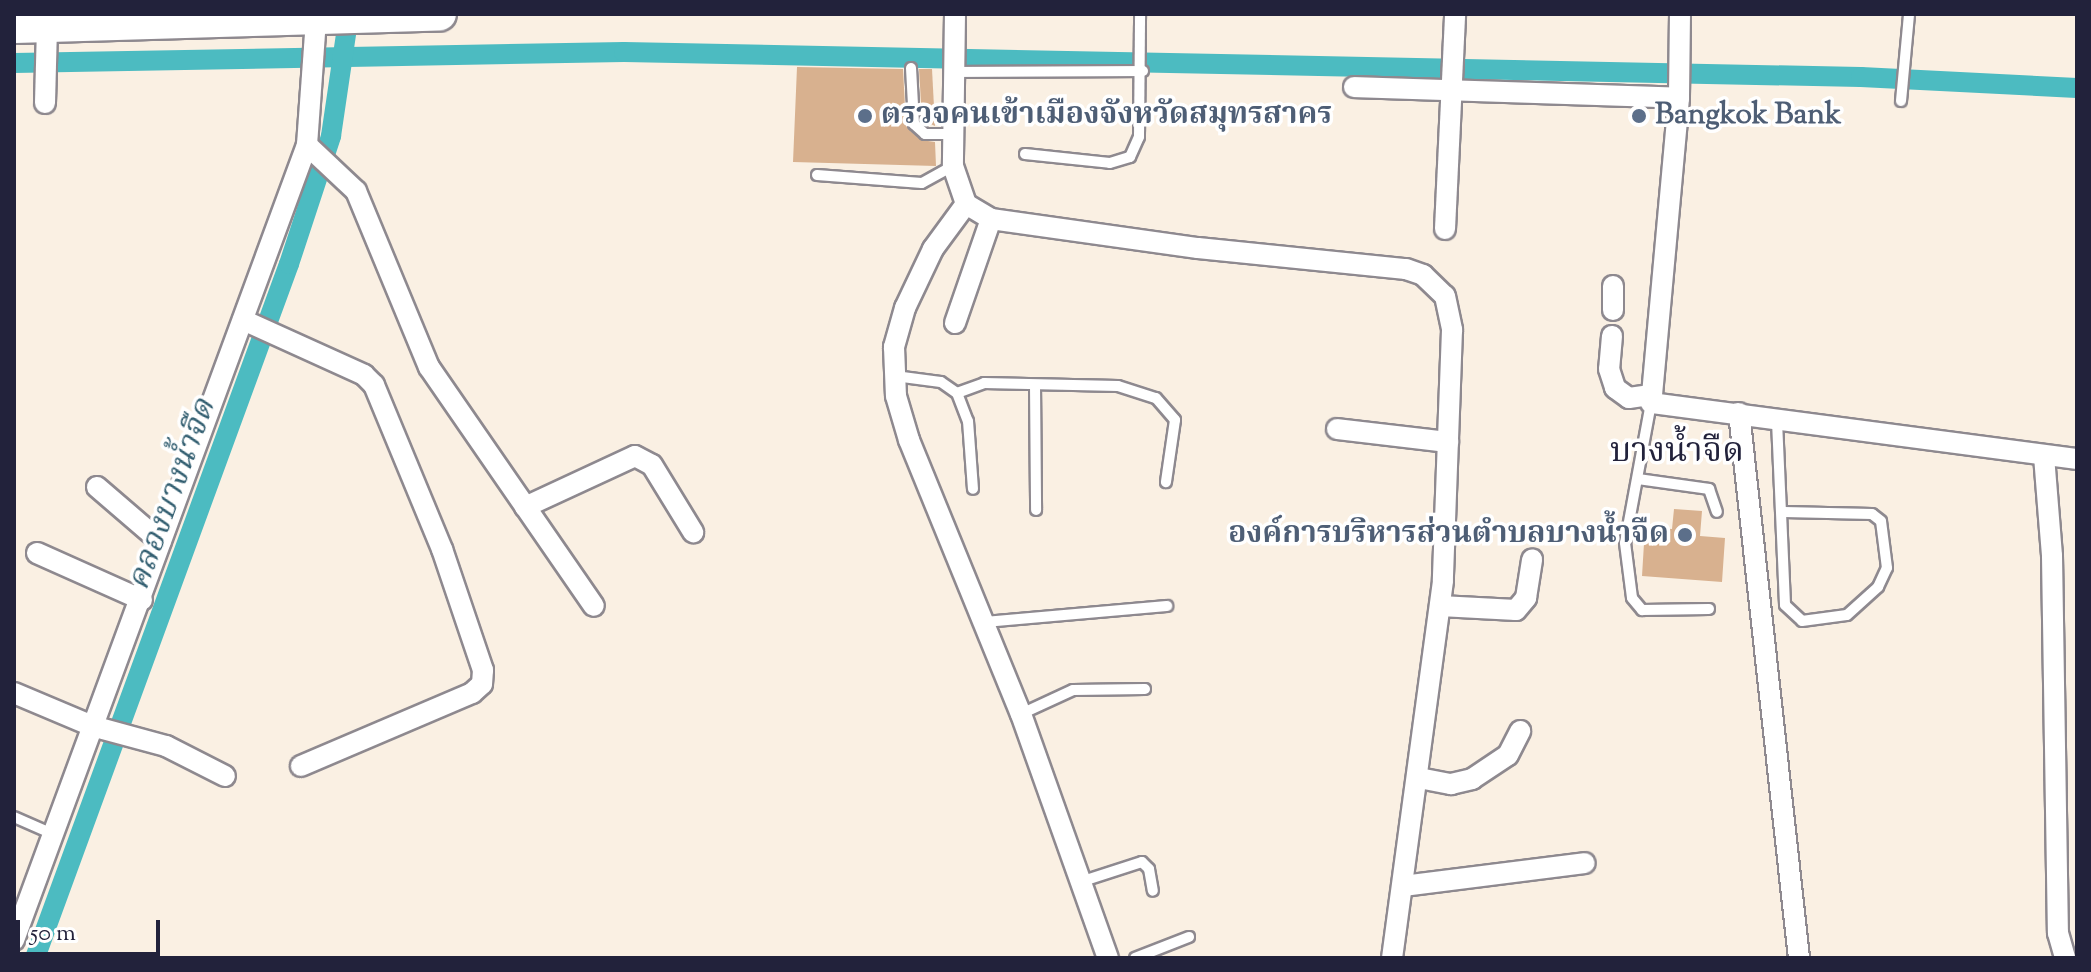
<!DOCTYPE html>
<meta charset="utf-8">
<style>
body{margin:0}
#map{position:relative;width:2091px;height:972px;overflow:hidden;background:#faf0e3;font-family:"Sorts Mill Goudy","Noto Serif Thai",serif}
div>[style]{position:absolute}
.canal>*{height:20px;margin:-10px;padding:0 10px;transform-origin:10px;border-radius:10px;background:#4cbbc1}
.building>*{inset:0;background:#d8b18f}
.roads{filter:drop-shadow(2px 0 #8e898f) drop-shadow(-2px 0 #8e898f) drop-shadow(0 2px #8e898f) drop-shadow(0 -2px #8e898f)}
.lane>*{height:10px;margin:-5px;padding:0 5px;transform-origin:5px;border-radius:5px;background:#fff}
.street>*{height:20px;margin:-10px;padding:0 10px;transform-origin:10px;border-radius:10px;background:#fff}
.primary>*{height:32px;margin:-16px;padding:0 16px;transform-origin:16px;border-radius:16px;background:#fff}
.dots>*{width:22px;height:22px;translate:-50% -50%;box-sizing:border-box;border:4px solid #fff;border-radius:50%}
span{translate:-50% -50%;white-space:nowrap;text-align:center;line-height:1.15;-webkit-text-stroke:7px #fff;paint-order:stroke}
.service-label{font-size:30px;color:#4e5e75;font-weight:700}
.left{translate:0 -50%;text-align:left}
.right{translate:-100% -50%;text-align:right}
.water-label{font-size:32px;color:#335f71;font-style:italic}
.quarter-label{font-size:34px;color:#22223b}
.frame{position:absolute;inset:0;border:16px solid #22223b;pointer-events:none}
.scale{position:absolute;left:16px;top:920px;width:144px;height:36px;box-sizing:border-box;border:4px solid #22223b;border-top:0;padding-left:10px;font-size:24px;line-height:28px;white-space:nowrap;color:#22223b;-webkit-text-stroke:6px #fff;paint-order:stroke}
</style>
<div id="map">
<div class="canal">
<i style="left:14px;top:63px;width:610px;rotate:-1.03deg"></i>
<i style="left:624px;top:52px;width:1237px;rotate:1.16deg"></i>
<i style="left:1861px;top:77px;width:216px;rotate:2.9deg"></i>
<i style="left:35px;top:958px;width:739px;rotate:-69.9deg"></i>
<i style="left:289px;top:264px;width:135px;rotate:-71.8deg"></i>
<i style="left:331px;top:136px;width:123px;rotate:-81.6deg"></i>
</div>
<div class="building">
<i style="clip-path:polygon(797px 67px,903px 69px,906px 126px,921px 140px,935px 142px,936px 166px,793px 162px)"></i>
<i style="clip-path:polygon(919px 69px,932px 69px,935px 126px,922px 120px)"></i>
<i style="clip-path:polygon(1674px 509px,1702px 511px,1700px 536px,1725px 538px,1722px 582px,1642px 576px,1645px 527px,1672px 529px)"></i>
</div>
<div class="roads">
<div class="lane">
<i style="left:911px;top:68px;width:56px;rotate:86.9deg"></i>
<i style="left:914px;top:124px;width:15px;rotate:42deg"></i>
<i style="left:925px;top:134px;width:27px"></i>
<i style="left:954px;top:72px;width:189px;rotate:-0.3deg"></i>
<i style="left:1901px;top:101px;width:87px;rotate:-84.7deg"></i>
<i style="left:1025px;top:154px;width:85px;rotate:6deg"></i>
<i style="left:1110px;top:163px;width:21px;rotate:-17deg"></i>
<i style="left:1130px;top:157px;width:22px;rotate:-66deg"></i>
<i style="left:1139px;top:137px;width:123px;rotate:-89.5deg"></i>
<i style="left:817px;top:175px;width:105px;rotate:4.4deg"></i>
<i style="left:922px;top:183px;width:35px;rotate:-29deg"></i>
<i style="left:895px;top:376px;width:46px;rotate:7.4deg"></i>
<i style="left:941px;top:382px;width:19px;rotate:35deg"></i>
<i style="left:957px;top:393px;width:30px;rotate:69deg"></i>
<i style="left:968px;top:421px;width:68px;rotate:85.8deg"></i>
<i style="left:1035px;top:385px;width:125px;rotate:89.5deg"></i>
<i style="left:957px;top:393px;width:29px;rotate:-20deg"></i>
<i style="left:984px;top:383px;width:134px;rotate:1.3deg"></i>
<i style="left:1118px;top:386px;width:40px;rotate:18deg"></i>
<i style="left:1156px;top:398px;width:29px;rotate:49deg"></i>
<i style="left:1175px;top:420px;width:63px;rotate:98.3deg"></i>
<i style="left:1651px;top:403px;width:142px;rotate:100.5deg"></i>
<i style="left:1625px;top:543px;width:55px;rotate:82.7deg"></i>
<i style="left:1632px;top:598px;width:16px;rotate:50deg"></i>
<i style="left:1642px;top:610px;width:67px;rotate:-0.9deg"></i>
<i style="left:1777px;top:421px;width:184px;rotate:87.5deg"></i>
<i style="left:1785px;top:605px;width:23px;rotate:43deg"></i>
<i style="left:1802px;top:621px;width:45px;rotate:-7.6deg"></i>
<i style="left:1847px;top:615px;width:42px;rotate:-42.1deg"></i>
<i style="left:1878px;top:587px;width:21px;rotate:-65deg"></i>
<i style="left:1887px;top:568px;width:47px;rotate:-97.3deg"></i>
<i style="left:1881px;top:521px;width:11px;rotate:-142deg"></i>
<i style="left:1872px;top:514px;width:88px;rotate:-178.7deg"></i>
<i style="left:1638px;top:479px;width:72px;rotate:8deg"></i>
<i style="left:1709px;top:489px;width:24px;rotate:71deg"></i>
<i style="left:984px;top:622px;width:184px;rotate:-5deg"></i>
<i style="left:1021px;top:714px;width:57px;rotate:-24.8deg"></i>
<i style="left:1073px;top:690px;width:72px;rotate:-0.8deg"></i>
<i style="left:14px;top:817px;width:43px;rotate:23.6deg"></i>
<i style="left:1080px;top:882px;width:65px;rotate:-17.9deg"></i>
<i style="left:1142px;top:862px;width:10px;rotate:45deg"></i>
<i style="left:1149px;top:869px;width:22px;rotate:80deg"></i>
<i style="left:1135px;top:958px;width:58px;rotate:-21.3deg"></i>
</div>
<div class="street">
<i style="left:955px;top:14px;width:152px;rotate:90.8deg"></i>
<i style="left:953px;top:166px;width:40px;rotate:71.1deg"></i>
<i style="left:966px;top:204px;width:29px;rotate:31deg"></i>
<i style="left:991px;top:219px;width:209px;rotate:8deg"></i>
<i style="left:1198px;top:248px;width:209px;rotate:5.8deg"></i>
<i style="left:1406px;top:269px;width:18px;rotate:19deg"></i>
<i style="left:1423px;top:275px;width:30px;rotate:44deg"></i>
<i style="left:1445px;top:296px;width:35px;rotate:78deg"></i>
<i style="left:1452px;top:330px;width:251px;rotate:92.1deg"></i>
<i style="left:1443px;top:581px;width:380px;rotate:97.7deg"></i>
<i style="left:1680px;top:14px;width:84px;rotate:90.7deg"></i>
<i style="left:1679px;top:98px;width:306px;rotate:95.2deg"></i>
<i style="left:1651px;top:403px;width:430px;rotate:7.5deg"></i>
<i style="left:1354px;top:87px;width:325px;rotate:1.9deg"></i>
<i style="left:45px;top:103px;width:77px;rotate:-88.5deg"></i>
<i style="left:307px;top:145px;width:67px;rotate:43.2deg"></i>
<i style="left:356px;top:191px;width:191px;rotate:67.5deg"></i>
<i style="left:429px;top:367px;width:290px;rotate:55.4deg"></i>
<i style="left:966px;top:204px;width:56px;rotate:126.3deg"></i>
<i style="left:933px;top:249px;width:65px;rotate:115.4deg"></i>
<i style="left:905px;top:308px;width:41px;rotate:105.8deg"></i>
<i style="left:894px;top:347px;width:49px;rotate:87.7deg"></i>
<i style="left:896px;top:396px;width:46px;rotate:73.5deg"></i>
<i style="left:909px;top:440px;width:296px;rotate:67.8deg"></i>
<i style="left:1021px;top:714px;width:259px;rotate:70.4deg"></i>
<i style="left:1445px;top:229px;width:215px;rotate:-87.3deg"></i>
<i style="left:1613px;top:286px;width:24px;rotate:90deg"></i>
<i style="left:243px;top:320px;width:133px;rotate:24.4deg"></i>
<i style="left:364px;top:375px;width:14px;rotate:45deg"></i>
<i style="left:374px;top:385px;width:178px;rotate:67.5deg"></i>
<i style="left:442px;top:549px;width:128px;rotate:71.3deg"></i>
<i style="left:483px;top:670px;width:14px;rotate:94deg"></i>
<i style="left:482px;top:684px;width:13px;rotate:138deg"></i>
<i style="left:472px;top:693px;width:186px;rotate:156.9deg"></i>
<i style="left:955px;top:323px;width:110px;rotate:-70.9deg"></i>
<i style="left:1612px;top:336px;width:33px;rotate:95deg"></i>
<i style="left:1609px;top:369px;width:20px;rotate:72deg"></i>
<i style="left:1615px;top:388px;width:17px;rotate:36deg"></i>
<i style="left:1629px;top:398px;width:22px;rotate:-8deg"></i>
<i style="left:1739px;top:413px;width:548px;rotate:83.72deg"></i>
<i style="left:1337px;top:429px;width:112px;rotate:6.7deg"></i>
<i style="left:2044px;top:456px;width:100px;rotate:85.4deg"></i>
<i style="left:2052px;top:556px;width:377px;rotate:89.1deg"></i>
<i style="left:2058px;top:933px;width:26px;rotate:74deg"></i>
<i style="left:97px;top:487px;width:84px;rotate:40.7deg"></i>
<i style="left:525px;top:507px;width:121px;rotate:-24.9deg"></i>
<i style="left:635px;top:456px;width:19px;rotate:28deg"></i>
<i style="left:652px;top:465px;width:79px;rotate:58.5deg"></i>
<i style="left:37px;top:553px;width:115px;rotate:24.1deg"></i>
<i style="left:1440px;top:606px;width:76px;rotate:3deg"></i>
<i style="left:1516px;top:610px;width:16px;rotate:-50deg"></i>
<i style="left:1526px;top:598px;width:39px;rotate:-81deg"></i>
<i style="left:14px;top:693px;width:85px;rotate:22.9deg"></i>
<i style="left:92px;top:726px;width:77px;rotate:15.1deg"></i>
<i style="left:166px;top:746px;width:66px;rotate:27deg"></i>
<i style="left:1419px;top:778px;width:33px;rotate:11deg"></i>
<i style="left:1451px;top:784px;width:22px;rotate:-13deg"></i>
<i style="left:1472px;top:779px;width:43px;rotate:-33.7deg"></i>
<i style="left:1508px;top:755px;width:27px;rotate:-63deg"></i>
<i style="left:1403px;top:886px;width:183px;rotate:-7.2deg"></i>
<i style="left:14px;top:940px;width:847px;rotate:-69.77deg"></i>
<i style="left:307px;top:145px;width:125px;rotate:-85.9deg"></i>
</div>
<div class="primary">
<i style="left:14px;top:27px;width:426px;rotate:-1.7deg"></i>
</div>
</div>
<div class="dots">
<i style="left:865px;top:116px;background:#5c6f8a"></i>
<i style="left:1639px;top:116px;background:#5c6f8a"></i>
<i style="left:1685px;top:535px;background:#5c6f8a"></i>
</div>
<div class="service-label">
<span class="left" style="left:881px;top:116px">ตรวจคนเข้าเมืองจังหวัดสมุทรสาคร</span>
<span class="left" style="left:1655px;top:116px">Bangkok Bank</span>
<span class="right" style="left:1669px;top:535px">องค์การบริหารส่วนตำบลบางน้ำจืด</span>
</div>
<div class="water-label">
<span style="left:173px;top:495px;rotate:-70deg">คลองบางน้ำจืด</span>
</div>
<div class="quarter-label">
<span style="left:1677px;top:453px">บางน้ำจืด</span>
</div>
<div class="frame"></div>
<div class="scale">50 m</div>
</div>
